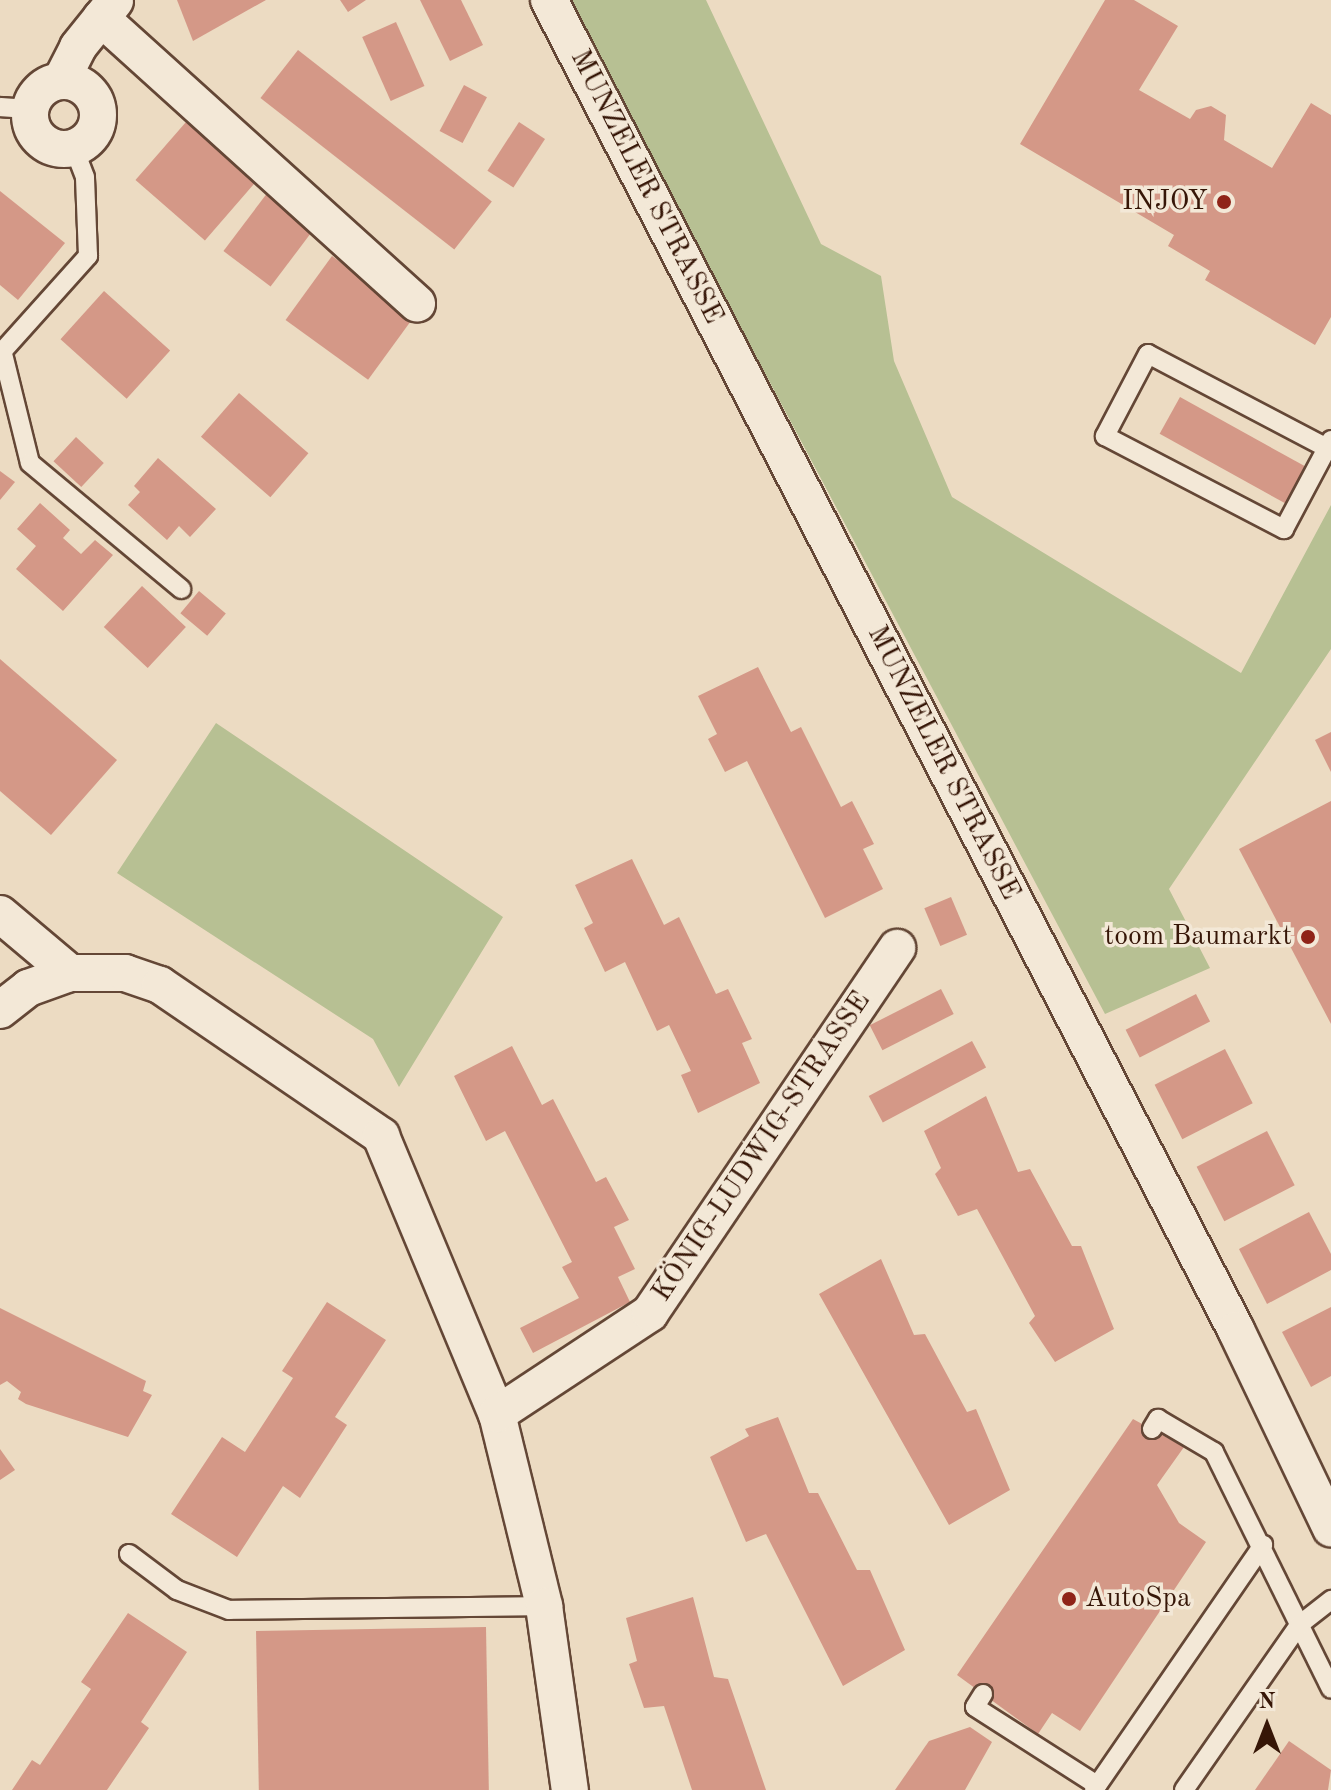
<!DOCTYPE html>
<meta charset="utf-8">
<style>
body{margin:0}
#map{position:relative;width:1331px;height:1790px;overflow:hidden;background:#ecdbc2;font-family:"Old Standard TT",serif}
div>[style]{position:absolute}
.green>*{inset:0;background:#b7c093}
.building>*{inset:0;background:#d49887;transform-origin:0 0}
.roads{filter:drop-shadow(2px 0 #644736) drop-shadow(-2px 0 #644736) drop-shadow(0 2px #644736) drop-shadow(0 -2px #644736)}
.service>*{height:18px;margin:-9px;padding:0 9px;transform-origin:9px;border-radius:9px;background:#f3e8d7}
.minor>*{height:36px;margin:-18px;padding:0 18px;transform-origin:18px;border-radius:18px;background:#f3e8d7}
.minor>.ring{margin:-18px;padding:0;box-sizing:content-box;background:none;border:36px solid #f3e8d7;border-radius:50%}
.dots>*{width:22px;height:22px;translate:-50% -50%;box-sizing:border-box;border:4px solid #f3e8d7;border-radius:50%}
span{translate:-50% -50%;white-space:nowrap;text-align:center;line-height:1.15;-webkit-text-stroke:7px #f3e8d7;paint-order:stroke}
.street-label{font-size:28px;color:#361607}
.poi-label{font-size:28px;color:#361607}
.right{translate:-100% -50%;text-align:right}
.left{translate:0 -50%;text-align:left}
.north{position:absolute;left:1227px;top:1686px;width:80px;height:80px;-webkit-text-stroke:6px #f3e8d7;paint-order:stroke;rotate:0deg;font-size:22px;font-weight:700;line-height:32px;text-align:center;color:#361607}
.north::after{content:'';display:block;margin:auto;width:28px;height:36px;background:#361607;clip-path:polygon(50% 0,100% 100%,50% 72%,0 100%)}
</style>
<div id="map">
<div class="green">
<i style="clip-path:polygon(567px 0,706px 0,821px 244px,881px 276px,894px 361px,952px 497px,1241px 673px,1331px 505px,1331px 649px,1169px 889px,1210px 968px,1105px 1014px)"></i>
<i style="clip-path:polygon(216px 723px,503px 917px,399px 1087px,373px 1039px,117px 873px)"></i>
</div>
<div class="building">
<i style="clip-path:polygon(177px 0,266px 0,193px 41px)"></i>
<i style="clip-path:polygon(340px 0,366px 0,348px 12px)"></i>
<i style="clip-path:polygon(420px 0,461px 0,483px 45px,450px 61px)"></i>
<i style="clip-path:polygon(1105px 0,1134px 0,1178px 26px,1139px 90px,1190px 119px,1196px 110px,1211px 106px,1226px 115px,1224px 140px,1272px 168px,1311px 103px,1331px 115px,1331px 317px,1315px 345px,1205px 280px,1210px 271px,1168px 246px,1174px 235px,1020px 144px)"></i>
<i style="left:396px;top:22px;width:70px;height:37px;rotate:66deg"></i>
<i style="left:298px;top:50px;width:246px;height:61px;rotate:38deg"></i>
<i style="left:464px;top:85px;width:26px;height:52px;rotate:28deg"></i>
<i style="left:186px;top:122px;width:92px;height:77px;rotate:41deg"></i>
<i style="left:519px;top:122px;width:31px;height:58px;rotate:33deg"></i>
<i style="clip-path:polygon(0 191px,65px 243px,18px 300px,0 285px)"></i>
<i style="left:268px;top:192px;width:59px;height:74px;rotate:37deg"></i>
<i style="left:332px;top:256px;width:102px;height:79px;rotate:36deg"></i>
<i style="left:104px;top:291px;width:89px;height:65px;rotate:42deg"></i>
<i style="left:239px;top:393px;width:92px;height:58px;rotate:41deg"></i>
<i style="left:1180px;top:397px;width:144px;height:42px;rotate:29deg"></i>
<i style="left:76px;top:437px;width:38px;height:33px;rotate:43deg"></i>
<i style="clip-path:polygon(158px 458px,216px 509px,190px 537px,179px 526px,167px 540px,128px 505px,140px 492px,134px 486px)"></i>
<i style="clip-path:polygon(0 471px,15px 482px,0 500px)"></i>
<i style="clip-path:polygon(40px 503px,70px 530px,63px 538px,81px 554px,95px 540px,113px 555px,63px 611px,16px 569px,36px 546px,17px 529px)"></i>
<i style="left:142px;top:586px;width:60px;height:56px;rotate:43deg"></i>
<i style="left:199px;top:591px;width:35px;height:29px;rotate:40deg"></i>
<i style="clip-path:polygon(0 659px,117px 760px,51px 835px,0 791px)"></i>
<i style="clip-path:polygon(758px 667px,791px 732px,801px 727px,841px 807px,852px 801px,874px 844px,863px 849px,883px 889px,825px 918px,747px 761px,725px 772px,708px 739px,717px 734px,698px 696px)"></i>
<i style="clip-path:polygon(1331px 732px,1331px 772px,1315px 740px)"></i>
<i style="clip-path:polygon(1331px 801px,1331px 1024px,1239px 849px)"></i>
<i style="clip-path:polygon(632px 859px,664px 925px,679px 917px,716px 994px,728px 989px,752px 1039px,742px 1043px,760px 1083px,698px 1113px,681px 1075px,691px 1071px,669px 1025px,657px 1031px,625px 962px,605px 972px,584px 928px,593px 923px,575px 885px)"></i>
<i style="left:951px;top:897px;width:41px;height:29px;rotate:67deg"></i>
<i style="left:941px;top:989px;width:28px;height:80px;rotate:63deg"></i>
<i style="left:1196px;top:994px;width:31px;height:79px;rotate:63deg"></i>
<i style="left:972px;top:1041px;width:30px;height:117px;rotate:62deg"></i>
<i style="clip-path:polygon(512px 1046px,542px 1105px,553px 1099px,596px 1182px,606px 1177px,629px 1220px,614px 1227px,635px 1269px,618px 1277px,630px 1302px,533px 1353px,520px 1328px,579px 1298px,562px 1267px,572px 1262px,505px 1131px,486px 1141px,454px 1076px)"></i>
<i style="left:1225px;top:1049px;width:61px;height:79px;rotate:63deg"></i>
<i style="clip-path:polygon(986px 1096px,1018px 1172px,1030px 1169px,1072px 1246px,1081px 1246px,1114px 1329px,1055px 1362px,1029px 1323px,1035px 1316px,977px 1209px,958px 1216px,935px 1174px,941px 1168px,924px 1131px)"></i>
<i style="left:1267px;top:1131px;width:61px;height:79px;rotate:63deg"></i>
<i style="clip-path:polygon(1309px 1212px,1331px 1254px,1331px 1270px,1267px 1304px,1239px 1249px)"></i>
<i style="clip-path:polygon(881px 1259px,914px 1335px,925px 1334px,967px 1412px,976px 1409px,1010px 1490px,949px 1525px,819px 1294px)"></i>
<i style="clip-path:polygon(327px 1302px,386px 1340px,335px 1417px,347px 1425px,300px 1498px,283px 1486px,237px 1557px,171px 1514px,222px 1437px,245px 1452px,293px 1378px,282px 1371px)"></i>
<i style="clip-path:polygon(1331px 1307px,1331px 1376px,1311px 1387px,1282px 1332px)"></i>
<i style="clip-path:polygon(0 1308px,146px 1381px,143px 1391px,152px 1395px,128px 1437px,26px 1404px,18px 1399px,21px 1392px,7px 1381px,0 1385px)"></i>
<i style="clip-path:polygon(778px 1417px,809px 1493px,818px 1493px,857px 1570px,870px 1570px,905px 1650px,843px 1686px,766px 1534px,746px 1542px,710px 1457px,749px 1436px,745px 1429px)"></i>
<i style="clip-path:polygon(1133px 1419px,1184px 1447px,1157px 1485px,1179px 1523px,1206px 1542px,1080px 1731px,1052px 1713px,1038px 1734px,957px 1675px)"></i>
<i style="clip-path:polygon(0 1449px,15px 1470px,0 1480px)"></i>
<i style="clip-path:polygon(693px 1597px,714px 1677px,728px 1679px,766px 1790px,692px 1790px,664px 1706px,644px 1708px,629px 1664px,637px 1661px,626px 1618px)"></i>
<i style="clip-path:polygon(128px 1613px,187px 1652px,141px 1722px,149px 1728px,107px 1790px,12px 1790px,32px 1760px,40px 1765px,91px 1689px,81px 1682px)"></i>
<i style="left:486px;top:1627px;width:163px;height:230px;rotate:89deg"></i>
<i style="clip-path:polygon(970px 1727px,992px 1742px,965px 1790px,895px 1790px,929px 1741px)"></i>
<i style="clip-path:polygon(1289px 1741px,1331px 1770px,1328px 1790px,1255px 1790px)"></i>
</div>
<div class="roads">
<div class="service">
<i style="left:0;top:107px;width:30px;rotate:4deg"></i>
<i style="left:0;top:354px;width:132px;rotate:-48.1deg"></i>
<i style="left:88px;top:256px;width:79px;rotate:-92.2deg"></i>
<i style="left:85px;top:177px;width:31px;rotate:-111deg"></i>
<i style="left:3px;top:354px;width:112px;rotate:76.1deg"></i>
<i style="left:30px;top:463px;width:197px;rotate:39.8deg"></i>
<i style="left:1327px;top:448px;width:202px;rotate:-152.3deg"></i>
<i style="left:1148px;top:354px;width:93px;rotate:117.7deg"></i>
<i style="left:1105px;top:436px;width:202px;rotate:27.5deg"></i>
<i style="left:1284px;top:529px;width:92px;rotate:-62deg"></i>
<i style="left:1327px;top:448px;width:9px;rotate:-63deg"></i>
<i style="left:1152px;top:1429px;width:12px;rotate:-59deg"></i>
<i style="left:1158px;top:1419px;width:65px;rotate:30.5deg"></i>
<i style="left:1214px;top:1452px;width:264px;rotate:63.7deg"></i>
<i style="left:129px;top:1554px;width:60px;rotate:36.9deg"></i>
<i style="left:177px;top:1590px;width:56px;rotate:21deg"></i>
<i style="left:229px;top:1610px;width:315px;rotate:-0.7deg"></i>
<i style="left:983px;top:1694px;width:15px;rotate:122deg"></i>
<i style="left:975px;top:1707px;width:145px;rotate:32.6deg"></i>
<i style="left:1094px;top:1790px;width:298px;rotate:-55.4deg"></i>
<i style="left:1184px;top:1790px;width:201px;rotate:-55.1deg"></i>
<i style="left:1299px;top:1625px;width:41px;rotate:-38deg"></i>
</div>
<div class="minor">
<i style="left:549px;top:0;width:1497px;rotate:62.68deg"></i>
<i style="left:1236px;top:1330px;width:220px;rotate:64.4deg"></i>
<i style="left:101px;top:18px;width:426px;rotate:42.1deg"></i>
<i style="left:61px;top:81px;width:38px;rotate:-63deg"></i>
<i style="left:78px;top:47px;width:59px;rotate:-51.2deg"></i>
<i class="ring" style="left:30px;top:81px;width:32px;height:32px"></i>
<i style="left:0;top:914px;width:92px;rotate:40.1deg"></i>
<i style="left:0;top:1010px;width:36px;rotate:-38deg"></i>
<i style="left:28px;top:988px;width:45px;rotate:-19.7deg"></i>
<i style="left:70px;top:973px;width:55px"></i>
<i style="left:125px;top:973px;width:37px;rotate:19deg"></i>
<i style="left:160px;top:985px;width:268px;rotate:34.3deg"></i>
<i style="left:381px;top:1136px;width:301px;rotate:67.4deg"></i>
<i style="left:497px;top:1414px;width:198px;rotate:76.2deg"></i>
<i style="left:544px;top:1606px;width:186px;rotate:82deg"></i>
<i style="left:497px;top:1414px;width:183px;rotate:-33.4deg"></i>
<i style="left:650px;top:1313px;width:441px;rotate:-55.9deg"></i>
</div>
</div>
<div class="dots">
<i style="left:1224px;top:202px;background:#8f2418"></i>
<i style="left:1308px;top:937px;background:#8f2418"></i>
<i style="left:1069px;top:1599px;background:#8f2418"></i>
</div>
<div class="street-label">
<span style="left:646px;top:187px;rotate:63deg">MUNZELER STRASSE</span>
<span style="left:943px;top:763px;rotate:63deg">MUNZELER STRASSE</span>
<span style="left:762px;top:1147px;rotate:-56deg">KÖNIG-LUDWIG-STRASSE</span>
</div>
<div class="poi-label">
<span class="right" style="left:1208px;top:202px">INJOY</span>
<span class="right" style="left:1292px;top:937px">toom Baumarkt</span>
<span class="left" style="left:1085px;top:1599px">AutoSpa</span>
</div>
<div class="north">N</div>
</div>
